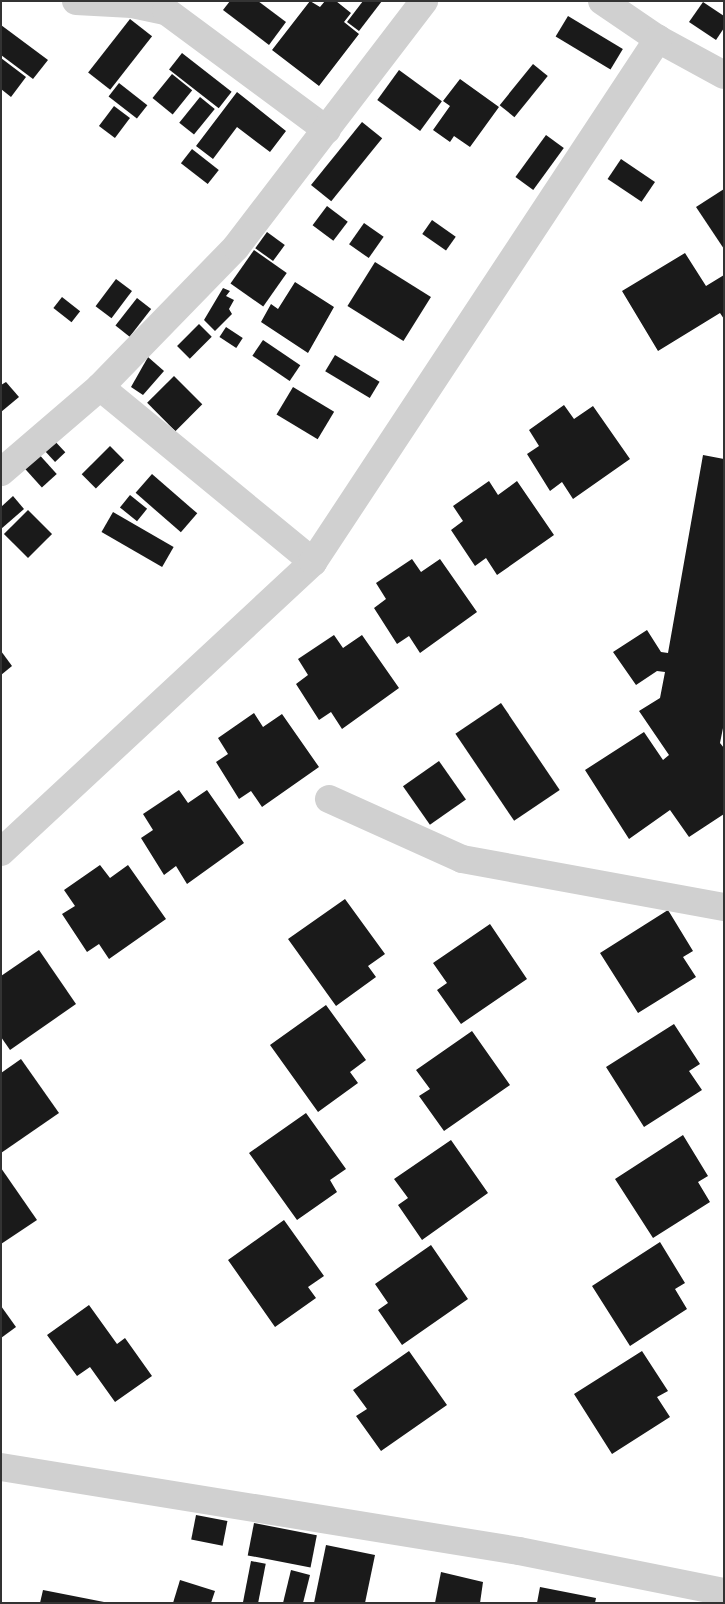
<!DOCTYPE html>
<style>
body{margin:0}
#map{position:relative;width:725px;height:1604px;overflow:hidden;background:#fff;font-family:Roboto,sans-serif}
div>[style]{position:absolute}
.building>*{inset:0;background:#1a1a1a;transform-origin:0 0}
.minor>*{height:28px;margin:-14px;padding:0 14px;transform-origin:14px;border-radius:14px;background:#d0d0d0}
span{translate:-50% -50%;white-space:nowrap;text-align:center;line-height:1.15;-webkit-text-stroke:5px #fff;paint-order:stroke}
.frame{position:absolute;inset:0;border:2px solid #333;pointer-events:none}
</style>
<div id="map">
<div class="building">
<i style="clip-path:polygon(230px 1px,258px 1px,286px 22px,269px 45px,223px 10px)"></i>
<i style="clip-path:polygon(310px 1px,320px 7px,325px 1px,336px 1px,351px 13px,344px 22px,359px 34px,319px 86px,272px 50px)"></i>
<i style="clip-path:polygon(363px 1px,382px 1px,359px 31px,347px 22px)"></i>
<i style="clip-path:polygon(703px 2px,724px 16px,724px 28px,716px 40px,689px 22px)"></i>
<i style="left:568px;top:16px;width:64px;height:24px;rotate:31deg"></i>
<i style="left:130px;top:19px;width:28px;height:68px;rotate:38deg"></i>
<i style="clip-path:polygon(1px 25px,48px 60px,33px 79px,1px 55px)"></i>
<i style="left:182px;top:53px;width:63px;height:21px;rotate:38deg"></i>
<i style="clip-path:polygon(1px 58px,26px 77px,11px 97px,1px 89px)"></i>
<i style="left:533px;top:64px;width:19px;height:53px;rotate:39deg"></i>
<i style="left:399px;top:70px;width:53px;height:37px;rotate:36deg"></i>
<i style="left:172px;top:74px;width:26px;height:31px;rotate:39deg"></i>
<i style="clip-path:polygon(460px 79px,499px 107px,470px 147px,454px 136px,450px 142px,433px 130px,450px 106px,443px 101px)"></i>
<i style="left:119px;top:83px;width:36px;height:17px;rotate:38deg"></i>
<i style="clip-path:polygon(237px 92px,286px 131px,270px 152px,237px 127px,213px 159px,196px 146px)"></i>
<i style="left:200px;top:97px;width:19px;height:33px;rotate:39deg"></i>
<i style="left:114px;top:106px;width:20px;height:25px;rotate:37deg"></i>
<i style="left:362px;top:122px;width:26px;height:81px;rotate:39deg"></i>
<i style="left:546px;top:135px;width:22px;height:52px;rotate:36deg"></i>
<i style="left:192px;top:149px;width:34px;height:18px;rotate:38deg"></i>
<i style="left:621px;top:159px;width:41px;height:24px;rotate:34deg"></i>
<i style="clip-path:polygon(724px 189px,724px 249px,696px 207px)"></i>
<i style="left:327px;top:206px;width:26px;height:24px;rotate:37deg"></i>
<i style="left:432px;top:220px;width:29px;height:17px;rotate:35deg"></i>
<i style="left:364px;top:223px;width:24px;height:26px;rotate:35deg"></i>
<i style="left:267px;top:232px;width:22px;height:20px;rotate:36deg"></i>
<i style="left:254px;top:250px;width:40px;height:41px;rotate:35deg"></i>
<i style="clip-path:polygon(685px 253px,706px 286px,724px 275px,724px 319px,720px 313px,658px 351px,622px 291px)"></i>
<i style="left:375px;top:262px;width:66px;height:52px;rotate:32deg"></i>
<i style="left:116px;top:279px;width:20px;height:34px;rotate:37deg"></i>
<i style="clip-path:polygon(295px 282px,334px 307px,308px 353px,261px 322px,271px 304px,278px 309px)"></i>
<i style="clip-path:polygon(223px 288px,230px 291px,226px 296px,234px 300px,229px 309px,232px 314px,215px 331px,204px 320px)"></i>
<i style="left:62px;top:297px;width:23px;height:14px;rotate:38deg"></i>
<i style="left:137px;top:298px;width:18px;height:35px;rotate:38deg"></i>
<i style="left:199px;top:324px;width:18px;height:31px;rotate:45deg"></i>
<i style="left:226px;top:327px;width:20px;height:12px;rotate:33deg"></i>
<i style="left:263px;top:340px;width:45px;height:19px;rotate:34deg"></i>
<i style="left:335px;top:355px;width:52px;height:19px;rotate:31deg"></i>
<i style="clip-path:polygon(148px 357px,164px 371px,143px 395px,131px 387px)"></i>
<i style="left:174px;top:376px;width:40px;height:38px;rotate:45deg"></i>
<i style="clip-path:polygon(6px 382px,19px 397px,1px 412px,1px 385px)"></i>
<i style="left:293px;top:387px;width:48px;height:32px;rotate:31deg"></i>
<i style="clip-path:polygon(564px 405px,574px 419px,593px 406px,630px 459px,573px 499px,562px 482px,550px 491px,527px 454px,539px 446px,529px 430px)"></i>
<i style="left:51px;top:437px;width:21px;height:14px;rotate:47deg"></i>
<i style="left:110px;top:446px;width:20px;height:40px;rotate:45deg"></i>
<i style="left:36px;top:451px;width:31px;height:20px;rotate:48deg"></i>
<i style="clip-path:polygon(703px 455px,724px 459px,724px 723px,720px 743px,724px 748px,724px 814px,689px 837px,670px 810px,629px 839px,585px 770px,644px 732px,663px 760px,669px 755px,639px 711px,660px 698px,665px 672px,657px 671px,636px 685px,613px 652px,647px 630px,661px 652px,668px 653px)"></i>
<i style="left:152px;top:474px;width:60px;height:25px;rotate:41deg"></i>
<i style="clip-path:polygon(489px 481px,498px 495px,517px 481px,554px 535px,497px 575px,486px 558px,475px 566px,451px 530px,463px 521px,453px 506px)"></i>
<i style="left:130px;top:495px;width:22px;height:16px;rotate:39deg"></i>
<i style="clip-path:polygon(13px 496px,24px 509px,1px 529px,1px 507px)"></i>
<i style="left:28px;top:510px;width:34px;height:34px;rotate:45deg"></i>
<i style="left:113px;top:512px;width:70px;height:23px;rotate:30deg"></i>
<i style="clip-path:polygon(412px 559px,421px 572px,440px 559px,477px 612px,420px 653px,409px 636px,397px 644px,374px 608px,386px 599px,376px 583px)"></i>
<i style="clip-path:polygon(334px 635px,343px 648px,362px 635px,399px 688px,342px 729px,331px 712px,319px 720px,296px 684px,308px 675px,298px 659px)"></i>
<i style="clip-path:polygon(1px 651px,12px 666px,1px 675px)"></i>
<i style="left:501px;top:703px;width:105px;height:55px;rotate:56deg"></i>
<i style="clip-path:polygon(254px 713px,263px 727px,282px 714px,319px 767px,262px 807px,251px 791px,239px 799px,216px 762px,228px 754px,218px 738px)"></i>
<i style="left:439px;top:761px;width:47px;height:44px;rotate:55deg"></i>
<i style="clip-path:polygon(179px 790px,188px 803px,207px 790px,244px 843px,187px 884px,176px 866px,164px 875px,141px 838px,153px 830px,143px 814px)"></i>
<i style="clip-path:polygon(100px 865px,110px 878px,128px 865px,166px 919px,109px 959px,99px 944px,87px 952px,62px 914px,75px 906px,64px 890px)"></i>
<i style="clip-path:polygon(345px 899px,385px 954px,368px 966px,376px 977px,336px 1006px,288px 939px)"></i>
<i style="clip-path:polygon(668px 910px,693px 951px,683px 957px,696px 977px,638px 1013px,600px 953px)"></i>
<i style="clip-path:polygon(490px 924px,527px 979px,461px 1024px,437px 990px,447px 983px,433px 963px)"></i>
<i style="clip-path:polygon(39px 950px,76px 1004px,10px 1050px,1px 1037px,1px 976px)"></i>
<i style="clip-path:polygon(326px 1005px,366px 1060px,350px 1072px,358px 1083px,318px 1112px,270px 1045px)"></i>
<i style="clip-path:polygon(674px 1024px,700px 1064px,689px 1071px,702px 1090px,644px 1127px,606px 1067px)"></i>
<i style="clip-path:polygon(472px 1031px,510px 1085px,444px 1131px,419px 1096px,430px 1089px,416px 1070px)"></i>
<i style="clip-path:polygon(21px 1059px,59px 1113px,1px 1153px,1px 1073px)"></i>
<i style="clip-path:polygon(306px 1113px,346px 1169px,330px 1180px,337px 1192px,297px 1220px,249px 1153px)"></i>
<i style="clip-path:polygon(683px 1135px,708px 1176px,698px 1182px,710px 1202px,653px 1238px,615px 1179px)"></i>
<i style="clip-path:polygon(451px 1140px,488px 1193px,422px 1240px,398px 1205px,408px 1198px,394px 1179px)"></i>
<i style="clip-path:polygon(1px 1168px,37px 1220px,1px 1244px)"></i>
<i style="clip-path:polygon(284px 1220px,324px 1276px,308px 1287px,316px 1298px,275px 1327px,228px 1260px)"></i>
<i style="clip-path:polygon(660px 1242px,685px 1283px,675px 1289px,687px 1309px,630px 1346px,592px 1286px)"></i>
<i style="clip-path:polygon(431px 1245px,468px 1299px,402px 1345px,378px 1310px,388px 1303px,375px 1284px)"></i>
<i style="clip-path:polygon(89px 1305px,117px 1344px,125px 1338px,152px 1376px,115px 1402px,90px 1367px,77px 1376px,47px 1335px)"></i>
<i style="clip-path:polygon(1px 1306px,16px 1327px,1px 1338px)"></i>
<i style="clip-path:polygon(409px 1351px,447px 1405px,381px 1451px,356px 1416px,367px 1409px,353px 1390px)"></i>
<i style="clip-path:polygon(642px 1351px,668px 1391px,657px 1397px,670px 1417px,612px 1454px,574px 1394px)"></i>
<i style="left:196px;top:1515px;width:32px;height:25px;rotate:11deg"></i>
<i style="left:254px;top:1523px;width:64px;height:33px;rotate:11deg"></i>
<i style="clip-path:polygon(326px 1545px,375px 1555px,365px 1603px,314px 1603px)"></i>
<i style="left:251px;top:1561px;width:15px;height:43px;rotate:11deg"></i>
<i style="clip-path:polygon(291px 1570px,310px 1575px,303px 1603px,283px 1603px)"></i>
<i style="clip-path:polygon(441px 1572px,483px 1582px,480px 1603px,435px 1603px)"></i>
<i style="clip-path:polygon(180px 1580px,215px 1591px,211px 1603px,173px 1603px)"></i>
<i style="clip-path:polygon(540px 1587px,596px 1598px,595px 1603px,537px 1603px)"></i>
<i style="clip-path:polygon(43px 1590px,104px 1602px,103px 1603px,40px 1603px)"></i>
</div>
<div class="minor">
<i style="left:76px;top:1px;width:56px;rotate:3.1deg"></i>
<i style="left:132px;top:4px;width:35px;rotate:12deg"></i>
<i style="left:166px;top:11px;width:200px;rotate:36.5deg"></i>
<i style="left:602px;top:1px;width:68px;rotate:34.2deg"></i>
<i style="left:658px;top:39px;width:75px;rotate:28.6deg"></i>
<i style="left:100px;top:387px;width:276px;rotate:39.4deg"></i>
<i style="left:1px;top:472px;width:130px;rotate:-40.6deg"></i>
<i style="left:100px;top:387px;width:195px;rotate:-45.8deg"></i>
<i style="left:236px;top:247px;width:310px;rotate:-52.6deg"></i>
<i style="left:329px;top:799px;width:146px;rotate:24.3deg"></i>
<i style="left:462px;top:859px;width:266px;rotate:10.4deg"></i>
<i style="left:1px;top:852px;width:426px;rotate:-42.9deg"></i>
<i style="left:313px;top:562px;width:627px;rotate:-56.59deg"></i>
<i style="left:1px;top:1467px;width:525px;rotate:9.21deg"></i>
<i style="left:519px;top:1551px;width:209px;rotate:11.3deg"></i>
</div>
<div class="frame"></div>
</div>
